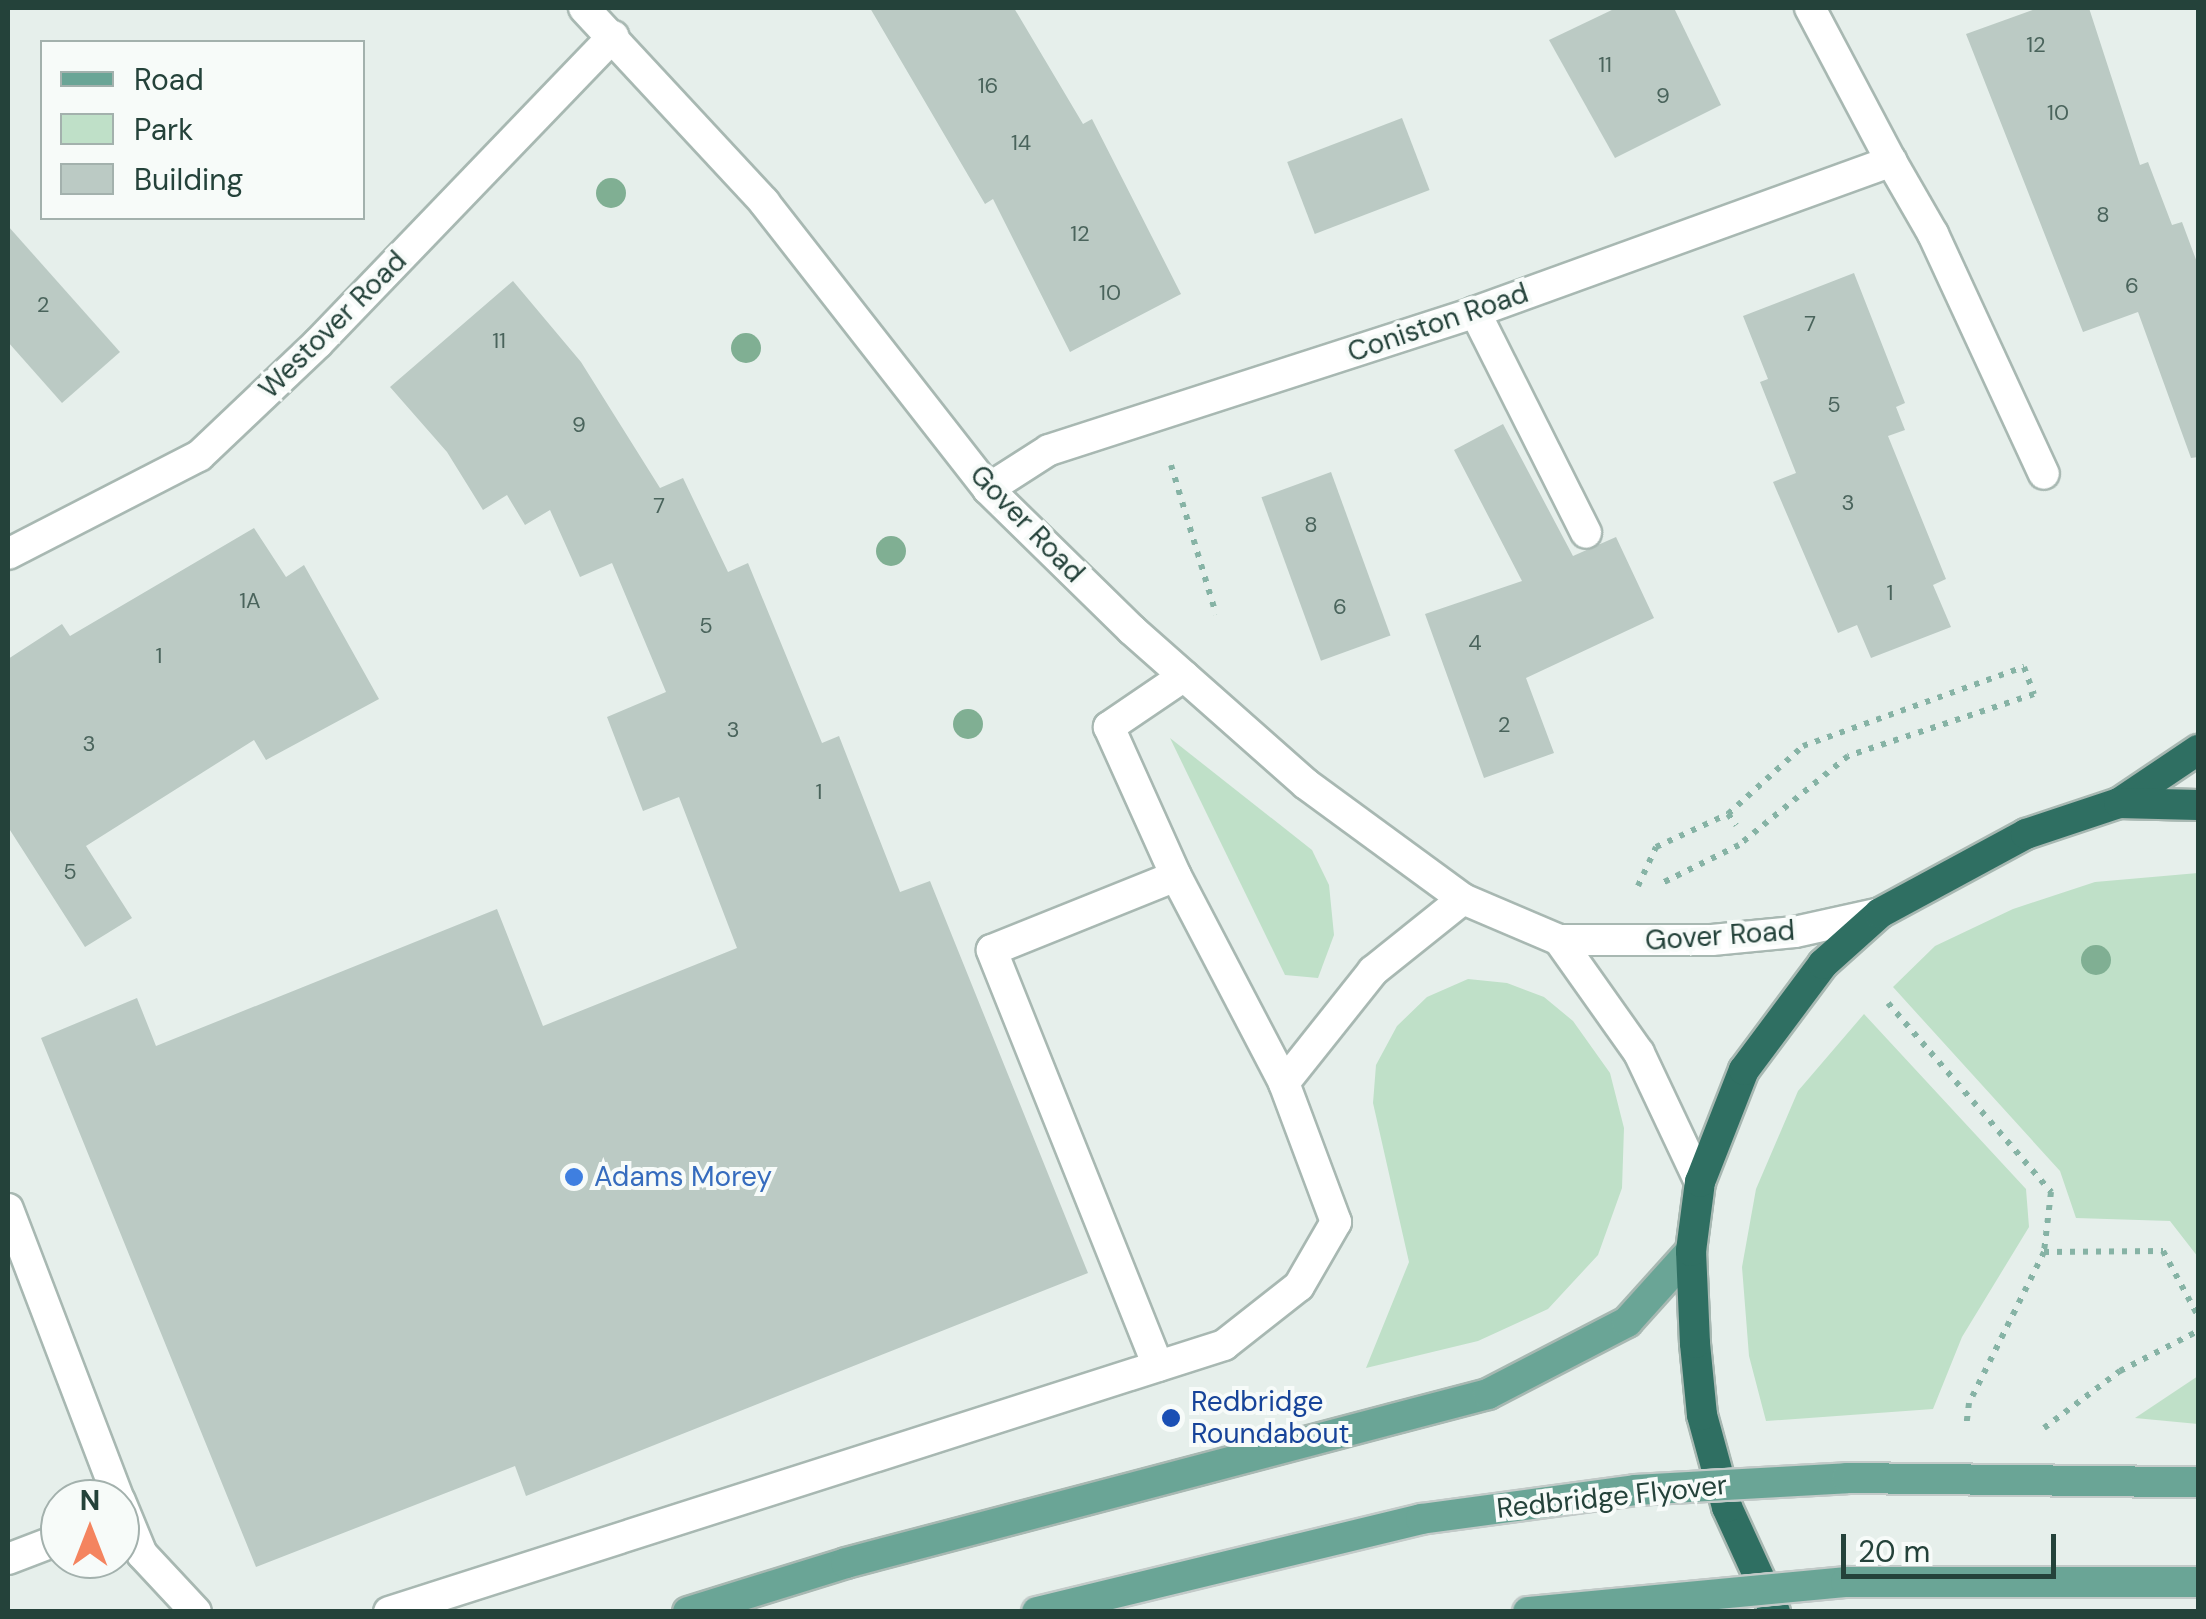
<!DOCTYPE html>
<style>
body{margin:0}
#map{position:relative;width:2206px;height:1619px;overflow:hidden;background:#e6efeb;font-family:"DM Sans",sans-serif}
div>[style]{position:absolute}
.green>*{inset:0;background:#bfe0c8}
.building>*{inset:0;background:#bbcac4;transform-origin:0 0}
.path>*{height:6px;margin-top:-3px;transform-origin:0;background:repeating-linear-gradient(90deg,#86b3a5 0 5px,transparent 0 13px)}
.roads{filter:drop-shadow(2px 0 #a8b8b2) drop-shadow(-2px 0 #a8b8b2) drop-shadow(0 2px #a8b8b2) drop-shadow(0 -2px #a8b8b2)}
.minor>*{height:30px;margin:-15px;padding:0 15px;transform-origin:15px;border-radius:15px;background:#fff}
.major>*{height:30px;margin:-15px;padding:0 15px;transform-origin:15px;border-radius:15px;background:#6aa596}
.highway>*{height:30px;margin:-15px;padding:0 15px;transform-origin:15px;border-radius:15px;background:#2f6f62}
.bridges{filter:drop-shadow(2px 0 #c2cac8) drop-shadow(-2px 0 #c2cac8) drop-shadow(0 2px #c2cac8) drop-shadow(0 -2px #c2cac8)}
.major-bridge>*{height:30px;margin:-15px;padding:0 15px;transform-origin:15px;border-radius:15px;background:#6aa596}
.trees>*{width:30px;height:30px;margin:-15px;border-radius:50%;background:#80af93}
.dots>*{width:28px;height:28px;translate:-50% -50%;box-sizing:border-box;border:5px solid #f7fbf9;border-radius:50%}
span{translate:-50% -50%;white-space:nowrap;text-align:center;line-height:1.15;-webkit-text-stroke:8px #f7fbf9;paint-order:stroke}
.number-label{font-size:22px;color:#4a645c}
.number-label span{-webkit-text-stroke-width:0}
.street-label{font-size:28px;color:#24423a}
.shop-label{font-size:28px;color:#366cbe}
.left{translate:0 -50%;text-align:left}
.transit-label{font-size:28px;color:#164399}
.frame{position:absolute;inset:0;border:10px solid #24423a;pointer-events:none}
.legend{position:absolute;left:40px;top:40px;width:325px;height:180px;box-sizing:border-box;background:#f7fbf9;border:2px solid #a3b1ad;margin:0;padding:12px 18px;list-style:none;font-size:30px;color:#24423a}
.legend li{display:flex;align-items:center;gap:20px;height:50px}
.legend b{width:50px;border:2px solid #a3b1ad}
.north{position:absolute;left:40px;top:1479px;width:100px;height:100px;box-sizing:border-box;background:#f7fbf9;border:2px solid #a3b1ad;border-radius:50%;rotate:0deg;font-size:28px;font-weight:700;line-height:40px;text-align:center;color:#24423a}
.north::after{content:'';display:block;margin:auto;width:35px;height:45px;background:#f4845f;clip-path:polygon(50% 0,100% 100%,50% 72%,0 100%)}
.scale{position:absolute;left:1841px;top:1534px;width:215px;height:45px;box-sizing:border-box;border:5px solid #24423a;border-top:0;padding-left:12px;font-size:30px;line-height:35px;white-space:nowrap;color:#24423a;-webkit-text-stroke:8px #f7fbf9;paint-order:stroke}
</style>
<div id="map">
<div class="green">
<i style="clip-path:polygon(1170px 738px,1312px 850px,1329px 885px,1334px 935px,1318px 978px,1285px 975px)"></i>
<i style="clip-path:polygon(2198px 873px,2198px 1257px,2170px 1221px,2076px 1218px,2060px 1171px,1893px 987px,1935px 946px,2013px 909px,2095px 882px)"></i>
<i style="clip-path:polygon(1468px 979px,1507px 983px,1544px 997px,1573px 1021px,1610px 1073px,1624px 1128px,1622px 1188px,1598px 1255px,1548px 1309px,1478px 1341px,1366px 1368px,1409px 1262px,1373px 1103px,1376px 1065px,1397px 1026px,1427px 997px)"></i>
<i style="clip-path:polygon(1864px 1014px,2026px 1189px,2029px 1227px,1962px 1337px,1933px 1409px,1766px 1421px,1749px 1356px,1742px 1267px,1756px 1189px,1798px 1091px)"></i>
<i style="clip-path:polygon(2198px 1376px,2198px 1424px,2135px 1418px)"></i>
</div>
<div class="building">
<i style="clip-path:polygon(870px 8px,1014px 8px,1083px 124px,1092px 119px,1181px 294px,1070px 352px,993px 199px,985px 204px)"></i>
<i style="clip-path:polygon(1616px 8px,1674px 8px,1721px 105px,1615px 158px,1549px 40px)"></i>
<i style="clip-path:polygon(2038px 8px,2089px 8px,2140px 165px,2148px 162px,2172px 225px,2182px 222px,2198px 265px,2198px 457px,2191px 458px,2138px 312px,2083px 332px,1966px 34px)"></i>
<i style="left:1402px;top:118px;width:77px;height:123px;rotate:69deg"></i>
<i style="clip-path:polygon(8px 226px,120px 352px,62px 403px,8px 342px)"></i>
<i style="clip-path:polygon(1854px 273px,1905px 403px,1896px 407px,1905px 430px,1888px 436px,1946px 579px,1933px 585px,1951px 627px,1871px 658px,1857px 625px,1838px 633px,1773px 482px,1796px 473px,1760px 382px,1768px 379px,1743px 316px)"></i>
<i style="clip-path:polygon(513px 281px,581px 362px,660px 488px,683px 478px,728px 572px,748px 563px,822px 743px,839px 736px,900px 892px,930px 881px,1088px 1273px,526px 1496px,515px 1466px,256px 1567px,41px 1038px,137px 998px,156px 1046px,497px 909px,543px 1026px,737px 948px,679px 797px,643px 811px,607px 717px,666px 692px,612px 563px,580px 577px,550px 510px,525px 525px,507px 495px,483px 510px,447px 452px,390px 387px)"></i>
<i style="clip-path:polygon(1503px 424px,1573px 556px,1616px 537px,1654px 618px,1526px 678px,1554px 753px,1484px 778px,1425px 614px,1522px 581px,1454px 450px)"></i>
<i style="left:1331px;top:472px;width:174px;height:74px;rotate:70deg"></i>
<i style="clip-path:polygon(254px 528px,286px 577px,304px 565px,379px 699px,266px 760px,254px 740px,86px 846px,132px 918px,85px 947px,8px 827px,8px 659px,62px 624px,70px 636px)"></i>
</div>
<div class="path">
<i style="left:1171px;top:465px;width:156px;rotate:73.2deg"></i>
<i style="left:1728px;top:814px;width:14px;rotate:54deg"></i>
<i style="left:1638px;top:886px;width:43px;rotate:-65.2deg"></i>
<i style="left:1656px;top:847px;width:79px;rotate:-24.6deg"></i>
<i style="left:1728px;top:814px;width:101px;rotate:-42.2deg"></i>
<i style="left:1803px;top:746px;width:235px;rotate:-19.7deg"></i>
<i style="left:2024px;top:667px;width:29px;rotate:70deg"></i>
<i style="left:2034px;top:694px;width:196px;rotate:161.6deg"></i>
<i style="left:1848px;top:756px;width:141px;rotate:140.8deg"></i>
<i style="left:1739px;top:845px;width:88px;rotate:153.7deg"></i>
<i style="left:1888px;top:1003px;width:250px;rotate:49.2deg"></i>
<i style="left:2051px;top:1192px;width:60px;rotate:96.7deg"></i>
<i style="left:2044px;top:1252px;width:169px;rotate:116.4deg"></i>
<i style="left:1969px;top:1403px;width:25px;rotate:97deg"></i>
<i style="left:2044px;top:1252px;width:119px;rotate:-0.5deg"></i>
<i style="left:2163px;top:1251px;width:74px;rotate:61.7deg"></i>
<i style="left:2044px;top:1428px;width:95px;rotate:-36.9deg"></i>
<i style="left:2120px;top:1371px;width:88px;rotate:-27.1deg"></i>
</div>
<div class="roads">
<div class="minor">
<i style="left:584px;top:8px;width:265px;rotate:47.1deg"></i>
<i style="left:764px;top:202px;width:364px;rotate:52deg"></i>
<i style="left:988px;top:489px;width:202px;rotate:44.4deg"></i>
<i style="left:1132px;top:630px;width:232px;rotate:41.5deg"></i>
<i style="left:1306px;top:784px;width:195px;rotate:36.2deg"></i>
<i style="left:1463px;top:899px;width:104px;rotate:23.1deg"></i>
<i style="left:1559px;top:940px;width:153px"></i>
<i style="left:1712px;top:940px;width:83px;rotate:-5.5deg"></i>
<i style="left:1795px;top:932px;width:87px;rotate:-12.6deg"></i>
<i style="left:1891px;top:161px;width:84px;rotate:60.1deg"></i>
<i style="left:1933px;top:234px;width:264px;rotate:65.2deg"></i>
<i style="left:1475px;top:312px;width:247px;rotate:63.3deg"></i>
<i style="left:988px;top:489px;width:72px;rotate:-32.6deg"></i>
<i style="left:1049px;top:450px;width:448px;rotate:-17.9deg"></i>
<i style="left:1475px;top:312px;width:443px;rotate:-19.9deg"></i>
<i style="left:1891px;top:161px;width:173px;rotate:-117.9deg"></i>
<i style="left:8px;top:554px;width:215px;rotate:-27.2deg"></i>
<i style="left:199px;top:456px;width:164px;rotate:-43.5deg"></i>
<i style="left:318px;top:343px;width:426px;rotate:-46.1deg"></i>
<i style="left:1184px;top:676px;width:91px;rotate:145.8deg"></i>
<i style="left:1109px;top:727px;width:163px;rotate:65.8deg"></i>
<i style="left:1176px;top:876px;width:233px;rotate:62.4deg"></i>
<i style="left:1559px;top:940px;width:138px;rotate:54.7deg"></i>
<i style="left:1639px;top:1053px;width:143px;rotate:64.7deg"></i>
<i style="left:8px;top:1209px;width:311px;rotate:69.1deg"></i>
<i style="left:1158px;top:1366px;width:448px;rotate:-111.8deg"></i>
<i style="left:992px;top:950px;width:198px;rotate:-21.9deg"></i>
<i style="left:120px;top:1501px;width:57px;rotate:67.5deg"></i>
<i style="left:142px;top:1554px;width:79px;rotate:47deg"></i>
<i style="left:8px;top:1559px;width:56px;rotate:-21deg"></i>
<i style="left:389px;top:1612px;width:877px;rotate:-17.73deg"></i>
<i style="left:1224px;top:1345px;width:95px;rotate:-38.2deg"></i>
<i style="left:1299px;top:1286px;width:74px;rotate:-60deg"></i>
<i style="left:1336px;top:1222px;width:148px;rotate:-110.5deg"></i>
<i style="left:1284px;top:1083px;width:143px;rotate:-51.5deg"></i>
<i style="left:1373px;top:971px;width:115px;rotate:-38.7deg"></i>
</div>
<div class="major">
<i style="left:688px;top:1612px;width:165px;rotate:-17.2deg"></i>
<i style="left:846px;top:1563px;width:664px;rotate:-14.75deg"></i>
<i style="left:1488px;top:1394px;width:157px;rotate:-27.4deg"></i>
<i style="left:1627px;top:1322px;width:96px;rotate:-48deg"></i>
</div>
<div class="highway">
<i style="left:2119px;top:803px;width:95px;rotate:-33.9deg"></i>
<i style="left:1775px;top:1612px;width:115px;rotate:-114.6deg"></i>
<i style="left:1727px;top:1507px;width:95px;rotate:-105.2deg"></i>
<i style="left:1702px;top:1415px;width:72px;rotate:-95.6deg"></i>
<i style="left:1695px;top:1343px;width:92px;rotate:-92.5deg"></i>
<i style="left:1691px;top:1251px;width:70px;rotate:-82.6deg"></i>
<i style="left:1700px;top:1182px;width:120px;rotate:-68.6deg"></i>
<i style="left:1744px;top:1070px;width:132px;rotate:-53.3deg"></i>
<i style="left:1823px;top:964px;width:76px;rotate:-41.8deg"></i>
<i style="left:1880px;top:913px;width:166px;rotate:-28.4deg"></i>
<i style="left:2026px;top:834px;width:98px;rotate:-18.4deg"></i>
<i style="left:2119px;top:803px;width:79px;rotate:1.5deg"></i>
</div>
</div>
<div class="bridges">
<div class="major-bridge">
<i style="left:1037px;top:1612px;width:395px;rotate:-13.6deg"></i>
<i style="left:1421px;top:1519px;width:216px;rotate:-7.7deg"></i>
<i style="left:1635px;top:1490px;width:212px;rotate:-3.2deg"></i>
<i style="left:1847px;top:1478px;width:351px;rotate:0.7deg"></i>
<i style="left:1528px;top:1612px;width:319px;rotate:-5.4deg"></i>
<i style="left:1846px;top:1582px;width:352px"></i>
</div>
</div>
<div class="trees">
<i style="left:611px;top:193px"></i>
<i style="left:746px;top:348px"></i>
<i style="left:891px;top:551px"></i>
<i style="left:968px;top:724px"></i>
<i style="left:2096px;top:960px"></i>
</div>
<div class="dots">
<i style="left:574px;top:1177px;background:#3f7fe0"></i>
<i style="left:1171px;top:1418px;background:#1a4fb4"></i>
</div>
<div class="number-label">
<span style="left:2036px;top:45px">12</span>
<span style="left:1605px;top:65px">11</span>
<span style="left:988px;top:86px">16</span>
<span style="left:1663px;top:96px">9</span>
<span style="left:2058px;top:113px">10</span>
<span style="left:1021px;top:143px">14</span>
<span style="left:2103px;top:215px">8</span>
<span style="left:1080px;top:234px">12</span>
<span style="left:2132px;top:286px">6</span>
<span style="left:1110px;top:293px">10</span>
<span style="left:43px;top:305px">2</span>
<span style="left:1810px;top:324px">7</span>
<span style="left:499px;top:341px">11</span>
<span style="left:1834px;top:405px">5</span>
<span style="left:579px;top:425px">9</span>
<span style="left:1848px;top:503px">3</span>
<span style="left:659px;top:506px">7</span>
<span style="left:1311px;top:525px">8</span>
<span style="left:1890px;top:593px">1</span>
<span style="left:250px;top:601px">1A</span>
<span style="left:1340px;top:607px">6</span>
<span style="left:706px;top:626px">5</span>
<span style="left:1475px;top:643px">4</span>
<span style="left:159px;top:656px">1</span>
<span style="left:1504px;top:725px">2</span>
<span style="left:733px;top:730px">3</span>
<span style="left:89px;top:744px">3</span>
<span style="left:819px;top:792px">1</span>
<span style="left:70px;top:872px">5</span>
</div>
<div class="street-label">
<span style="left:1438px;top:323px;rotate:-19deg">Coniston Road</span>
<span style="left:333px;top:325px;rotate:-45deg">Westover Road</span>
<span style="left:1027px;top:524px;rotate:46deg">Gover Road</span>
<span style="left:1720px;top:936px;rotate:-4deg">Gover Road</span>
<span style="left:1612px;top:1497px;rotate:-6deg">Redbridge Flyover</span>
</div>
<div class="shop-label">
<span class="left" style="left:594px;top:1177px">Adams Morey</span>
</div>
<div class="transit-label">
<span class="left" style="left:1191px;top:1418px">Redbridge<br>Roundabout</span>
</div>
<div class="frame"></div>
<ul class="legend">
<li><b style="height:12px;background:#6aa596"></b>Road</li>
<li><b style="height:28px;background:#bfe0c8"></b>Park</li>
<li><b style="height:28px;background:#bbcac4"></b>Building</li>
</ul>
<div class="north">N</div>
<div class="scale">20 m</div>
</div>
